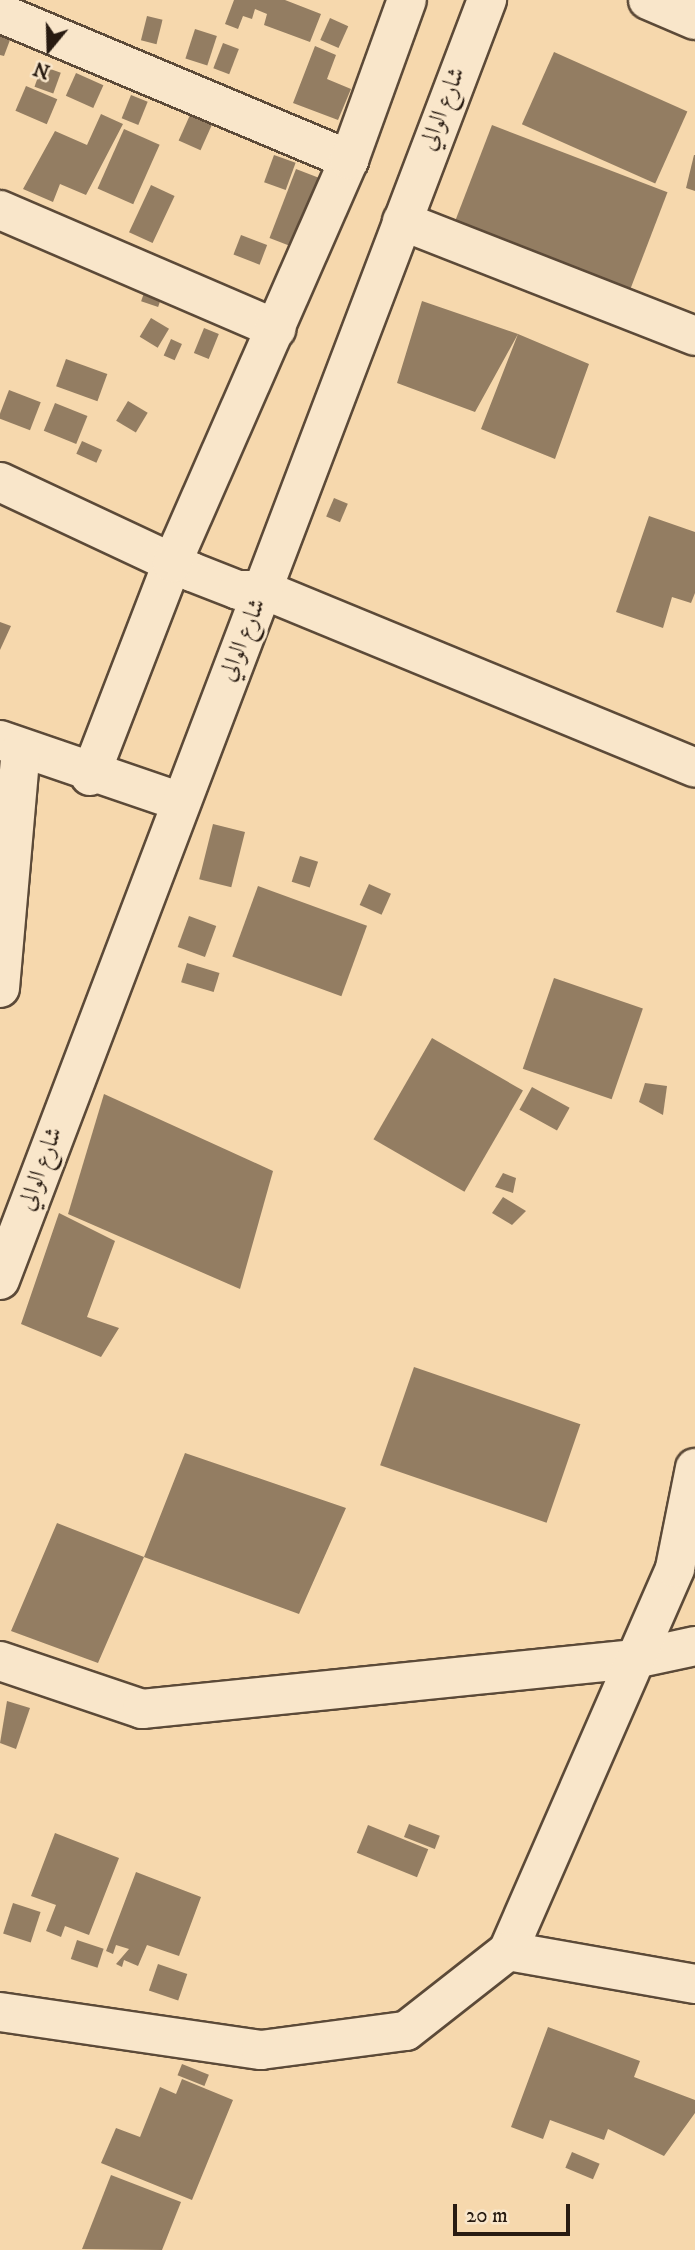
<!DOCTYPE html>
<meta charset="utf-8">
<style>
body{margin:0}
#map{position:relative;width:695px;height:2250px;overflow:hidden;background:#f6d8ad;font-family:"IM FELL DW Pica",Amiri,serif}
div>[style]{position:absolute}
.building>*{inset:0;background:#937d62;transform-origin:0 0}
.roads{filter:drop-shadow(2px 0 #5c4a38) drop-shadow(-2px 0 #5c4a38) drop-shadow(0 2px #5c4a38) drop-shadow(0 -2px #5c4a38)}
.minor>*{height:38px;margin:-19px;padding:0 19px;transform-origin:19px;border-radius:19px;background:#f9e6ca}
.secondary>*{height:38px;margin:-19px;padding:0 19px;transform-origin:19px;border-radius:19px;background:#f9e6ca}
span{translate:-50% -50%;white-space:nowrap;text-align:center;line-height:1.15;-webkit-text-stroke:6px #f9e6ca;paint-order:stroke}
.street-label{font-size:24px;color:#281b11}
.north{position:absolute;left:14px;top:14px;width:70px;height:70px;-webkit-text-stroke:5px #f9e6ca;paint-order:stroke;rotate:199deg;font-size:19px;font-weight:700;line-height:28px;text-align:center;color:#281b11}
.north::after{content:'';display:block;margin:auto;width:24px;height:32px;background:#281b11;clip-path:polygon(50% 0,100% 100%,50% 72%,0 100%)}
.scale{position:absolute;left:453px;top:2204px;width:117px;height:32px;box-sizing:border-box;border:4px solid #281b11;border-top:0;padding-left:9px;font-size:21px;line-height:24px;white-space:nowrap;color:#281b11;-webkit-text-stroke:5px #f9e6ca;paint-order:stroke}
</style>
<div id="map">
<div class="building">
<i style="clip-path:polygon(234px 0,285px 0,321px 14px,310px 42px,264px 25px,267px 14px,255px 9px,252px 19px,243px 16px,238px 29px,225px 24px)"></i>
<i style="left:147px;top:16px;width:16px;height:25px;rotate:14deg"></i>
<i style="left:330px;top:18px;width:20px;height:24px;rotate:24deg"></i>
<i style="left:195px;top:29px;width:23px;height:31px;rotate:18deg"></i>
<i style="clip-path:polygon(0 36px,10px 40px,4px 56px,0 55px)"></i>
<i style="left:223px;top:43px;width:17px;height:27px;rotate:21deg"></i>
<i style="clip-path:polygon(315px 46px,336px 55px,327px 79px,351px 89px,338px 120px,293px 103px)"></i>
<i style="left:554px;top:52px;width:146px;height:79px;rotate:24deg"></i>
<i style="left:42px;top:66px;width:20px;height:22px;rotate:20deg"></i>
<i style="left:76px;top:73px;width:30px;height:25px;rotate:24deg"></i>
<i style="left:26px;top:86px;width:34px;height:27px;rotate:23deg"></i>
<i style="left:131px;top:95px;width:18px;height:25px;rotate:22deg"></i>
<i style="clip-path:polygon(101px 114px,123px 124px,86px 195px,60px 184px,53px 202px,23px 189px,55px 131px,87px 145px)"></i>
<i style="left:190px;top:115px;width:24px;height:28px;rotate:24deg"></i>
<i style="left:492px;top:125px;width:188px;height:106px;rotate:21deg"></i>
<i style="left:124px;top:129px;width:39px;height:65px;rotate:24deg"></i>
<i style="left:274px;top:155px;width:23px;height:29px;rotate:20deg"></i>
<i style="clip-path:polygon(694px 155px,695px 155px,695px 191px,686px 188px)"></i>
<i style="left:296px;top:169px;width:25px;height:74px;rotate:21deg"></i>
<i style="left:151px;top:185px;width:26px;height:52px;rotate:25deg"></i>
<i style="left:241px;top:235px;width:28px;height:21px;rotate:21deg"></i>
<i style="left:146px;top:287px;width:18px;height:15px;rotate:19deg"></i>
<i style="clip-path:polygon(422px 301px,518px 334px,589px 364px,555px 459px,481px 429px,518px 334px,475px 412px,397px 383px)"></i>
<i style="left:151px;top:318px;width:21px;height:22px;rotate:31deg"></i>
<i style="left:204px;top:328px;width:16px;height:27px;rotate:22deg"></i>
<i style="left:171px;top:339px;width:12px;height:18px;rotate:24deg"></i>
<i style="left:66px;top:359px;width:44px;height:29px;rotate:20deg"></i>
<i style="left:9px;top:390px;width:34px;height:30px;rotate:21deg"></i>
<i style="left:128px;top:401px;width:23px;height:23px;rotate:31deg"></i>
<i style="left:55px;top:403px;width:35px;height:30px;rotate:22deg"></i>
<i style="left:82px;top:441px;width:22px;height:14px;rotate:24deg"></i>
<i style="left:334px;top:498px;width:15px;height:20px;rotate:23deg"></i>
<i style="clip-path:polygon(649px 516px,695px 532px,695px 593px,691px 603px,672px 597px,663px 628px,616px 612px)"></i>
<i style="clip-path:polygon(0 622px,11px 626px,0 650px)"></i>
<i style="left:213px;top:824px;width:33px;height:57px;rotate:14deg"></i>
<i style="left:300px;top:856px;width:19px;height:27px;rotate:18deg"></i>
<i style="left:369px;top:884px;width:24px;height:23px;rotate:24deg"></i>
<i style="left:258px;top:886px;width:116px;height:75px;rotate:20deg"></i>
<i style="left:189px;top:916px;width:29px;height:33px;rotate:20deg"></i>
<i style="left:187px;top:963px;width:34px;height:20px;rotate:17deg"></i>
<i style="left:554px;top:978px;width:94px;height:96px;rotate:19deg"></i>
<i style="left:432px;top:1038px;width:105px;height:117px;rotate:30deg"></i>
<i style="clip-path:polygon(645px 1083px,667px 1086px,663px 1115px,639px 1102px)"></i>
<i style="left:532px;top:1087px;width:43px;height:26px;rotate:29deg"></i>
<i style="clip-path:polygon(104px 1094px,273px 1171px,240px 1289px,68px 1214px)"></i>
<i style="clip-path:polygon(503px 1173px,516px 1178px,513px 1193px,495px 1187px)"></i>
<i style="clip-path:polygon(503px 1197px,526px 1211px,512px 1225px,492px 1213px)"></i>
<i style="clip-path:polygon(59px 1213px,115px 1241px,87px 1317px,119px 1328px,101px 1357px,21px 1324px)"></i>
<i style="left:414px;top:1367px;width:176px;height:104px;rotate:19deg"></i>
<i style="clip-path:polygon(185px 1453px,346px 1508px,299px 1614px,144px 1557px,98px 1663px,11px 1631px,57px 1523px,144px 1557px)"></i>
<i style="clip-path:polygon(7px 1701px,30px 1708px,16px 1749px,0 1743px)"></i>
<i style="left:409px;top:1824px;width:33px;height:14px;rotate:21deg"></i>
<i style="left:368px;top:1825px;width:65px;height:30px;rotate:22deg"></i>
<i style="clip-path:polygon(55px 1833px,119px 1858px,89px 1935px,65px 1926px,61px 1937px,46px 1931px,56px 1905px,31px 1896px)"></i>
<i style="clip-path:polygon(136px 1872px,201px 1897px,179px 1956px,147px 1945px,138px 1966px,124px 1960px,122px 1967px,116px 1964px,129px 1949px,116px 1945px,113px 1954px,106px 1951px)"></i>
<i style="left:13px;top:1903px;width:29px;height:32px;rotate:18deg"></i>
<i style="left:77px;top:1940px;width:28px;height:20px;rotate:18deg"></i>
<i style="left:158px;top:1964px;width:31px;height:28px;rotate:19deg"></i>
<i style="clip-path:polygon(548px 2027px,640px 2061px,634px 2077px,695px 2100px,695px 2113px,664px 2156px,608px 2129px,604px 2140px,550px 2120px,543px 2139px,511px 2127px)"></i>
<i style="left:182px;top:2064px;width:29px;height:12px;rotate:22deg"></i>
<i style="clip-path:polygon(182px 2079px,233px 2100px,192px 2200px,101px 2163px,116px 2128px,140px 2137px,160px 2087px,176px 2094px)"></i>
<i style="left:572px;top:2152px;width:30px;height:17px;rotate:23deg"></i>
<i style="clip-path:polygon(111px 2175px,181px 2202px,162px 2250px,82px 2249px)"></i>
</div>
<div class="roads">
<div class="minor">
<i style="left:648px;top:0;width:51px;rotate:23.1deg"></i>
<i style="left:0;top:13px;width:379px;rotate:22.8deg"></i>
<i style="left:0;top:210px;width:301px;rotate:23.3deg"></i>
<i style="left:402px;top:221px;width:315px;rotate:21.4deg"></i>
<i style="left:0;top:482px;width:212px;rotate:25.1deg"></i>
<i style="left:192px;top:572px;width:49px;rotate:21.4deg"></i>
<i style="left:238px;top:590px;width:26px"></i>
<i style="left:264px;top:590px;width:466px;rotate:22.4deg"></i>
<i style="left:0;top:740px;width:188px;rotate:18.9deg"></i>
<i style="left:90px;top:776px;width:228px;rotate:-68.9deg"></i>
<i style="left:172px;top:563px;width:440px;rotate:-66.3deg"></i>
<i style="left:349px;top:160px;width:170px;rotate:-70.1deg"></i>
<i style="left:0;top:988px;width:240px;rotate:-85deg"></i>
<i style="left:0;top:1661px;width:150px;rotate:18.7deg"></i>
<i style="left:142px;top:1709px;width:496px;rotate:-5.8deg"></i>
<i style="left:635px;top:1659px;width:61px;rotate:-12.2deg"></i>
<i style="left:508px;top:1951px;width:418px;rotate:-66.4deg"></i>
<i style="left:675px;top:1568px;width:102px;rotate:-78.7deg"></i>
<i style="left:0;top:2012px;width:264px;rotate:8.3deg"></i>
<i style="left:261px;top:2050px;width:146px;rotate:-7.5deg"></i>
<i style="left:406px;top:2031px;width:130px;rotate:-38.1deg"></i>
<i style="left:508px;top:1951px;width:190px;rotate:10deg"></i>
</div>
<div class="secondary">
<i style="left:0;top:1280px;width:1370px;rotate:-69.17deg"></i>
</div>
</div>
<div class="street-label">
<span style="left:443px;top:109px;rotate:-69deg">شارع الوالي</span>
<span style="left:243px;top:640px;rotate:-68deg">شارع الوالي</span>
<span style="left:41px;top:1169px;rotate:-70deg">شارع الوالي</span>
</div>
<div class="north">N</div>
<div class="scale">20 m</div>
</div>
